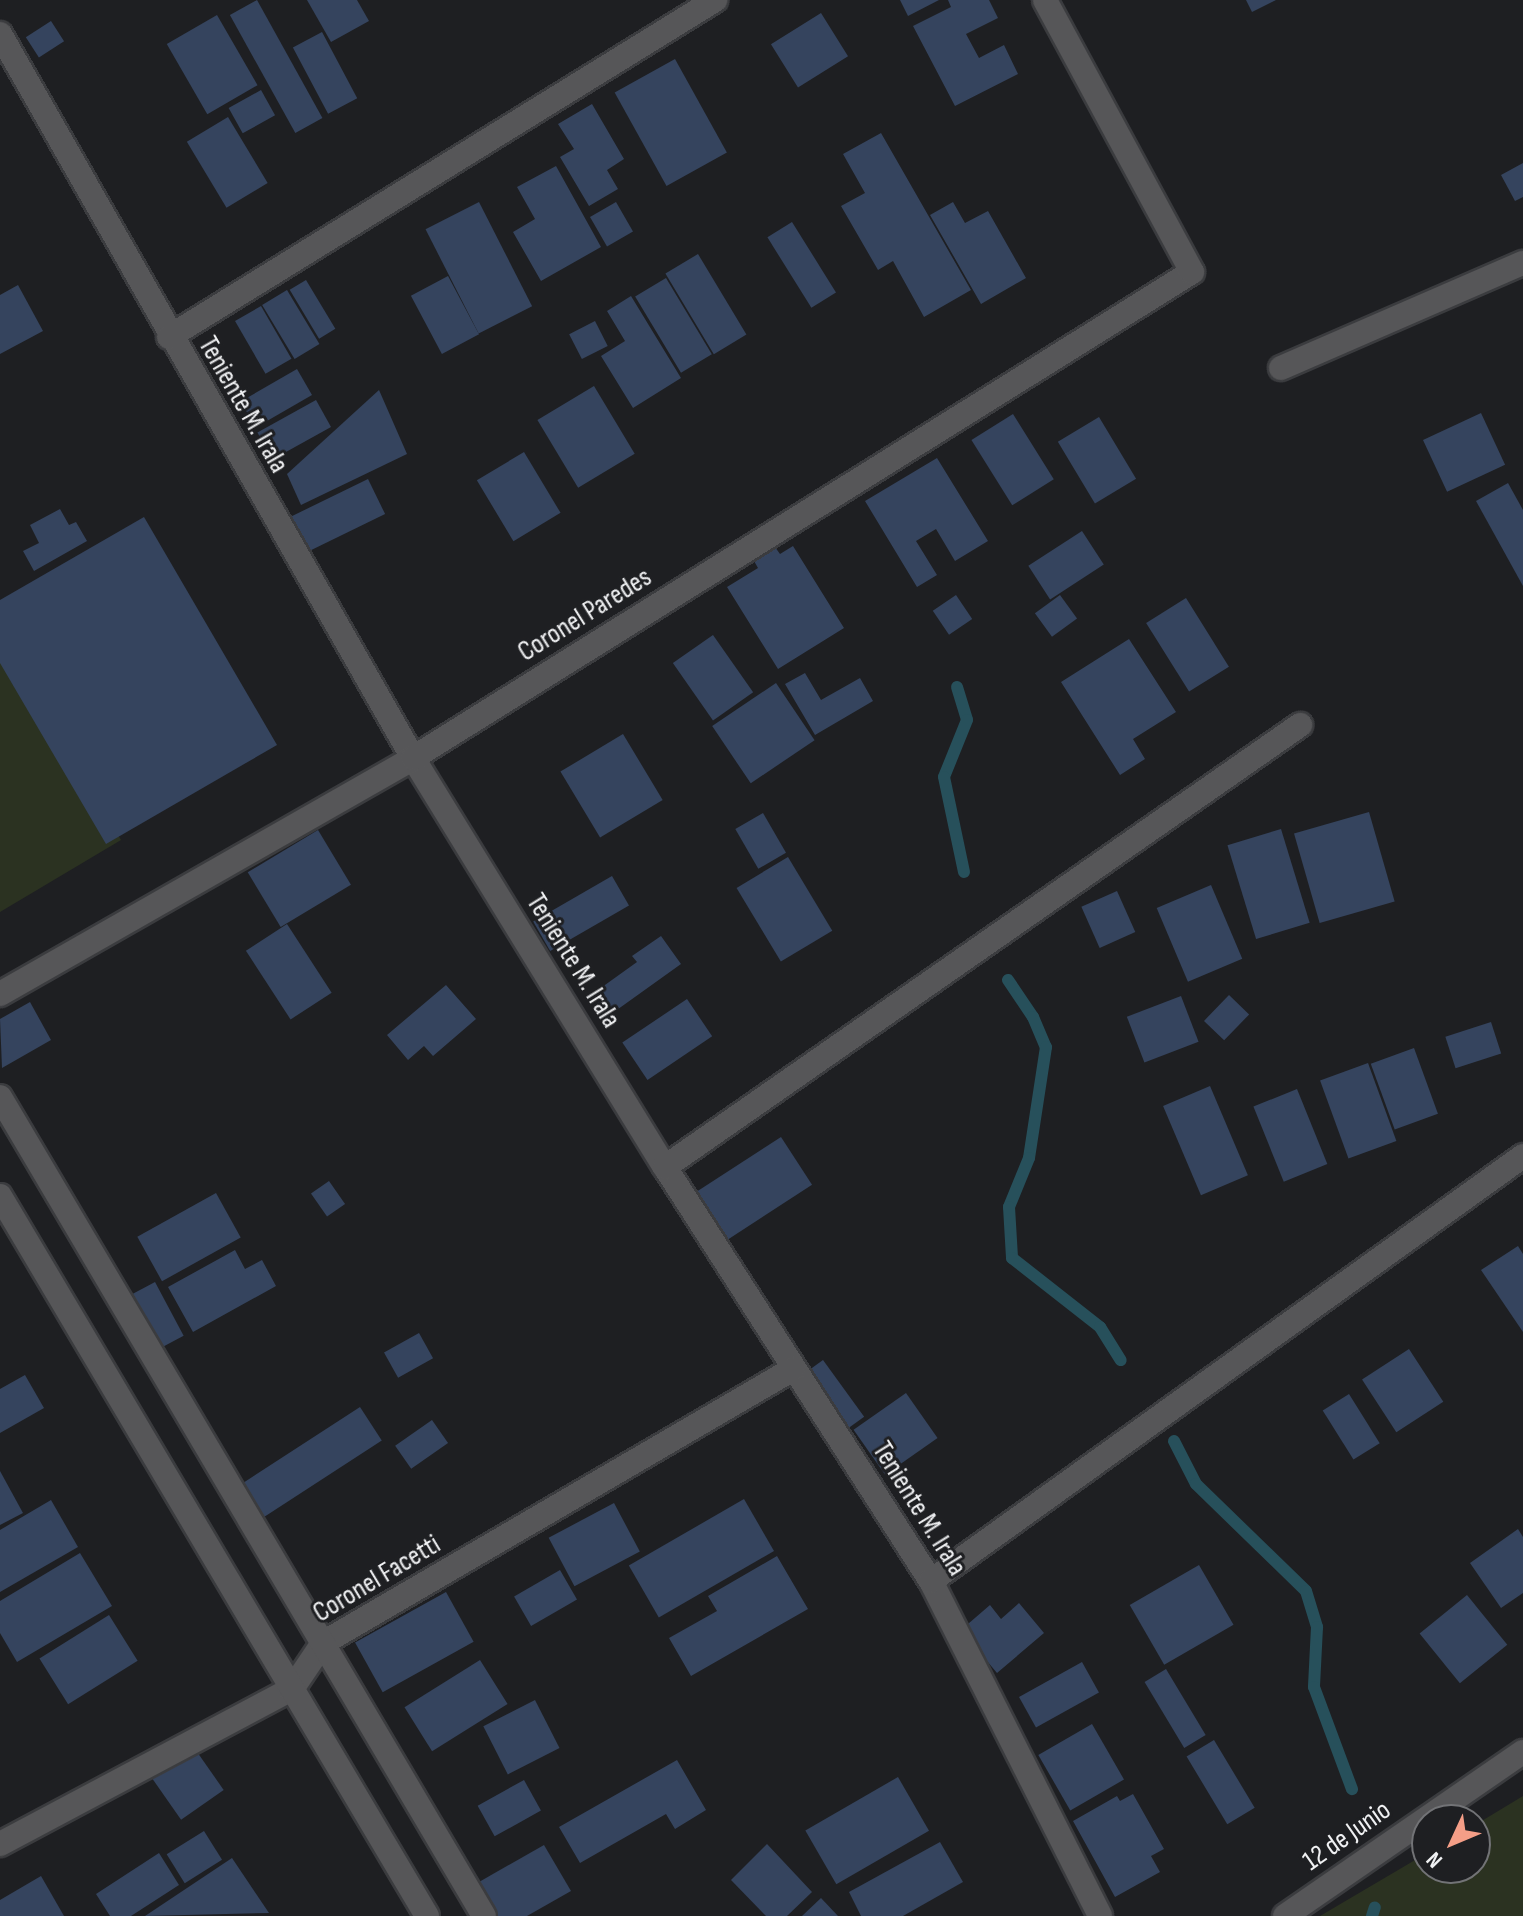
<!DOCTYPE html>
<style>
body{margin:0}
#map{position:relative;width:1523px;height:1916px;overflow:hidden;background:#1e1f22;font-family:"Sofia Sans Condensed",sans-serif}
div>[style]{position:absolute}
.green>*{inset:0;background:#2b3221}
.stream>*{height:12px;margin:-6px;padding:0 6px;transform-origin:6px;border-radius:6px;background:#27505b}
.building>*{inset:0;background:#35445e;transform-origin:0 0}
.roads{filter:drop-shadow(2px 0 #3b3c3f) drop-shadow(-2px 0 #3b3c3f) drop-shadow(0 2px #3b3c3f) drop-shadow(0 -2px #3b3c3f)}
.minor>*{height:24px;margin:-12px;padding:0 12px;transform-origin:12px;border-radius:12px;background:#565658}
.tertiary>*{height:24px;margin:-12px;padding:0 12px;transform-origin:12px;border-radius:12px;background:#565658}
span{translate:-50% -50%;white-space:nowrap;text-align:center;line-height:1.15;-webkit-text-stroke:6px #1e1f22;paint-order:stroke}
.street-label{font-size:28px;color:#f0f1f3}
.north{position:absolute;left:1411px;top:1804px;width:80px;height:80px;box-sizing:border-box;background:#1e1f22;border:2px solid #727376;border-radius:50%;rotate:226deg;font-size:22px;font-weight:700;line-height:32px;text-align:center;color:#f0f1f3}
.north::after{content:'';display:block;margin:auto;width:28px;height:36px;background:#f49e87;clip-path:polygon(50% 0,100% 100%,50% 72%,0 100%)}
</style>
<div id="map">
<div class="green">
<i style="clip-path:polygon(0 630px,121px 840px,0 912px)"></i>
<i style="clip-path:polygon(1523px 1796px,1523px 1916px,1320px 1916px,1427px 1853px,1427px 1868px,1475px 1868px,1475px 1825px)"></i>
</div>
<div class="stream">
<i style="left:957px;top:687px;width:34px;rotate:73deg"></i>
<i style="left:967px;top:720px;width:61px;rotate:112deg"></i>
<i style="left:944px;top:777px;width:97px;rotate:78.1deg"></i>
<i style="left:1008px;top:980px;width:45px;rotate:56deg"></i>
<i style="left:1033px;top:1017px;width:33px;rotate:67deg"></i>
<i style="left:1046px;top:1047px;width:112px;rotate:98.7deg"></i>
<i style="left:1029px;top:1158px;width:53px;rotate:112.2deg"></i>
<i style="left:1009px;top:1207px;width:51px;rotate:86.6deg"></i>
<i style="left:1012px;top:1258px;width:112px;rotate:38.1deg"></i>
<i style="left:1100px;top:1327px;width:39px;rotate:58deg"></i>
<i style="left:1174px;top:1441px;width:48px;rotate:62.9deg"></i>
<i style="left:1196px;top:1484px;width:153px;rotate:44.2deg"></i>
<i style="left:1306px;top:1591px;width:38px;rotate:73deg"></i>
<i style="left:1317px;top:1627px;width:60px;rotate:92.9deg"></i>
<i style="left:1314px;top:1687px;width:109px;rotate:69.6deg"></i>
<i style="left:1372px;top:1916px;width:9px;rotate:-72deg"></i>
</div>
<div class="building">
<i style="left:257px;top:0;width:135px;height:31px;rotate:61deg"></i>
<i style="clip-path:polygon(307px 0,357px 0,369px 21px,331px 42px)"></i>
<i style="clip-path:polygon(900px 0,939px 0,908px 16px)"></i>
<i style="clip-path:polygon(948px 0,989px 0,998px 18px,966px 34px,979px 58px,1004px 45px,1018px 74px,955px 106px,913px 26px,951px 7px)"></i>
<i style="clip-path:polygon(1246px 0,1276px 0,1252px 12px)"></i>
<i style="left:821px;top:13px;width:51px;height:59px;rotate:58deg"></i>
<i style="left:217px;top:15px;width:81px;height:58px;rotate:60deg"></i>
<i style="left:51px;top:21px;width:24px;height:30px;rotate:57deg"></i>
<i style="left:322px;top:32px;width:75px;height:33px;rotate:62deg"></i>
<i style="left:675px;top:59px;width:107px;height:69px;rotate:61deg"></i>
<i style="left:261px;top:90px;width:29px;height:37px;rotate:61deg"></i>
<i style="clip-path:polygon(592px 104px,624px 159px,607px 170px,618px 189px,589px 206px,560px 157px,574px 149px,558px 124px)"></i>
<i style="left:228px;top:117px;width:77px;height:48px;rotate:59deg"></i>
<i style="clip-path:polygon(881px 133px,971px 290px,924px 317px,893px 261px,878px 270px,841px 206px,865px 193px,843px 154px)"></i>
<i style="clip-path:polygon(1523px 163px,1523px 197px,1515px 201px,1501px 175px)"></i>
<i style="clip-path:polygon(556px 166px,601px 247px,541px 281px,513px 232px,535px 219px,517px 187px)"></i>
<i style="left:479px;top:202px;width:117px;height:60px;rotate:63deg"></i>
<i style="left:616px;top:202px;width:34px;height:30px;rotate:60deg"></i>
<i style="clip-path:polygon(953px 202px,965px 223px,988px 211px,1026px 278px,981px 304px,930px 215px)"></i>
<i style="left:792px;top:222px;width:83px;height:29px;rotate:58deg"></i>
<i style="left:698px;top:254px;width:94px;height:38px;rotate:59deg"></i>
<i style="left:448px;top:276px;width:66px;height:42px;rotate:62deg"></i>
<i style="left:666px;top:278px;width:89px;height:36px;rotate:59deg"></i>
<i style="left:306px;top:280px;width:57px;height:19px;rotate:59deg"></i>
<i style="clip-path:polygon(18px 285px,43px 331px,0 354px,0 295px)"></i>
<i style="left:287px;top:290px;width:63px;height:29px;rotate:59deg"></i>
<i style="clip-path:polygon(631px 296px,681px 378px,633px 408px,601px 356px,625px 341px,607px 311px)"></i>
<i style="left:261px;top:306px;width:61px;height:30px;rotate:60deg"></i>
<i style="left:595px;top:321px;width:28px;height:29px;rotate:63deg"></i>
<i style="left:297px;top:369px;width:30px;height:65px;rotate:60deg"></i>
<i style="left:594px;top:386px;width:79px;height:66px;rotate:59deg"></i>
<i style="clip-path:polygon(379px 390px,407px 454px,301px 505px,287px 474px)"></i>
<i style="left:316px;top:400px;width:31px;height:67px;rotate:61deg"></i>
<i style="left:1481px;top:413px;width:57px;height:64px;rotate:65deg"></i>
<i style="left:1013px;top:414px;width:77px;height:49px;rotate:58deg"></i>
<i style="left:1099px;top:417px;width:72px;height:48px;rotate:59deg"></i>
<i style="left:524px;top:452px;width:71px;height:55px;rotate:59deg"></i>
<i style="clip-path:polygon(937px 458px,988px 541px,955px 561px,936px 529px,916px 541px,937px 575px,917px 587px,865px 501px)"></i>
<i style="left:368px;top:479px;width:39px;height:98px;rotate:64deg"></i>
<i style="clip-path:polygon(1508px 483px,1523px 510px,1523px 586px,1476px 501px)"></i>
<i style="clip-path:polygon(60px 509px,69px 525px,76px 522px,87px 541px,34px 571px,23px 551px,39px 543px,30px 525px)"></i>
<i style="clip-path:polygon(144px 517px,277px 745px,106px 844px,0 663px,0 600px)"></i>
<i style="left:1082px;top:531px;width:40px;height:64px;rotate:57deg"></i>
<i style="clip-path:polygon(793px 546px,844px 628px,778px 669px,727px 587px,758px 568px,754px 561px,775px 547px,780px 554px)"></i>
<i style="left:956px;top:595px;width:29px;height:28px;rotate:56deg"></i>
<i style="left:1060px;top:595px;width:29px;height:31px;rotate:54deg"></i>
<i style="left:1186px;top:598px;width:81px;height:47px;rotate:58deg"></i>
<i style="left:713px;top:635px;width:70px;height:49px;rotate:55deg"></i>
<i style="clip-path:polygon(1129px 639px,1176px 712px,1133px 739px,1145px 759px,1120px 775px,1061px 682px)"></i>
<i style="clip-path:polygon(805px 673px,821px 700px,860px 678px,873px 701px,815px 735px,785px 684px)"></i>
<i style="left:776px;top:683px;width:69px;height:77px;rotate:56deg"></i>
<i style="left:623px;top:734px;width:77px;height:73px;rotate:59deg"></i>
<i style="left:1369px;top:812px;width:93px;height:78px;rotate:74deg"></i>
<i style="left:763px;top:813px;width:46px;height:32px;rotate:60deg"></i>
<i style="left:1281px;top:829px;width:98px;height:56px;rotate:73deg"></i>
<i style="left:318px;top:830px;width:64px;height:82px;rotate:59deg"></i>
<i style="left:788px;top:857px;width:86px;height:60px;rotate:59deg"></i>
<i style="left:612px;top:876px;width:34px;height:91px;rotate:60deg"></i>
<i style="left:1211px;top:885px;width:80px;height:59px;rotate:67deg"></i>
<i style="left:1117px;top:891px;width:45px;height:39px;rotate:66deg"></i>
<i style="left:287px;top:924px;width:82px;height:49px;rotate:57deg"></i>
<i style="clip-path:polygon(661px 936px,681px 964px,607px 1017px,591px 995px,637px 962px,632px 956px)"></i>
<i style="clip-path:polygon(446px 985px,476px 1019px,433px 1056px,424px 1046px,408px 1060px,387px 1035px)"></i>
<i style="left:1229px;top:995px;width:28px;height:36px;rotate:44deg"></i>
<i style="left:1181px;top:996px;width:49px;height:58px;rotate:69deg"></i>
<i style="left:687px;top:999px;width:45px;height:78px;rotate:56deg"></i>
<i style="clip-path:polygon(30px 1002px,51px 1040px,2px 1068px,0 1019px)"></i>
<i style="left:1491px;top:1022px;width:33px;height:48px;rotate:72deg"></i>
<i style="left:1414px;top:1048px;width:70px;height:46px;rotate:70deg"></i>
<i style="left:1368px;top:1063px;width:83px;height:51px;rotate:70deg"></i>
<i style="left:1210px;top:1086px;width:97px;height:51px;rotate:67deg"></i>
<i style="left:1297px;top:1089px;width:81px;height:47px;rotate:68deg"></i>
<i style="left:781px;top:1137px;width:57px;height:109px;rotate:57deg"></i>
<i style="left:329px;top:1181px;width:28px;height:22px;rotate:55deg"></i>
<i style="left:216px;top:1193px;width:51px;height:90px;rotate:61deg"></i>
<i style="clip-path:polygon(1518px 1246px,1523px 1254px,1523px 1332px,1481px 1270px)"></i>
<i style="clip-path:polygon(235px 1250px,245px 1269px,262px 1260px,276px 1286px,193px 1332px,168px 1287px)"></i>
<i style="left:155px;top:1282px;width:61px;height:33px;rotate:62deg"></i>
<i style="left:419px;top:1333px;width:29px;height:40px;rotate:61deg"></i>
<i style="left:1409px;top:1349px;width:63px;height:56px;rotate:57deg"></i>
<i style="left:823px;top:1360px;width:70px;height:24px;rotate:54deg"></i>
<i style="clip-path:polygon(25px 1375px,44px 1408px,0 1433px,0 1389px)"></i>
<i style="left:906px;top:1393px;width:55px;height:64px;rotate:55deg"></i>
<i style="left:1349px;top:1394px;width:58px;height:31px;rotate:58deg"></i>
<i style="left:360px;top:1407px;width:40px;height:150px;rotate:57deg"></i>
<i style="left:432px;top:1420px;width:28px;height:45px;rotate:55deg"></i>
<i style="clip-path:polygon(0 1471px,23px 1513px,0 1525px)"></i>
<i style="left:744px;top:1499px;width:60px;height:133px;rotate:60deg"></i>
<i style="clip-path:polygon(51px 1500px,78px 1547px,0 1592px,0 1530px)"></i>
<i style="left:614px;top:1503px;width:55px;height:74px;rotate:62deg"></i>
<i style="clip-path:polygon(1518px 1529px,1523px 1537px,1523px 1593px,1501px 1608px,1470px 1563px)"></i>
<i style="clip-path:polygon(80px 1553px,112px 1606px,17px 1662px,0 1633px,0 1601px)"></i>
<i style="clip-path:polygon(777px 1556px,808px 1609px,691px 1676px,669px 1638px,717px 1611px,708px 1596px)"></i>
<i style="left:1199px;top:1565px;width:69px;height:80px;rotate:60deg"></i>
<i style="left:560px;top:1570px;width:34px;height:53px;rotate:60deg"></i>
<i style="left:446px;top:1592px;width:57px;height:104px;rotate:61deg"></i>
<i style="left:1467px;top:1595px;width:64px;height:61px;rotate:51deg"></i>
<i style="clip-path:polygon(1019px 1603px,1044px 1633px,997px 1673px,961px 1630px,990px 1605px,1001px 1619px)"></i>
<i style="left:109px;top:1615px;width:54px;height:82px;rotate:58deg"></i>
<i style="left:480px;top:1660px;width:52px;height:89px;rotate:58deg"></i>
<i style="left:1082px;top:1662px;width:35px;height:72px;rotate:61deg"></i>
<i style="left:1166px;top:1669px;width:77px;height:25px;rotate:59deg"></i>
<i style="left:535px;top:1700px;width:54px;height:58px;rotate:63deg"></i>
<i style="left:1092px;top:1724px;width:64px;height:62px;rotate:60deg"></i>
<i style="left:1214px;top:1740px;width:79px;height:32px;rotate:59deg"></i>
<i style="left:195px;top:1749px;width:50px;height:52px;rotate:55deg"></i>
<i style="clip-path:polygon(677px 1760px,706px 1810px,675px 1829px,666px 1814px,580px 1863px,559px 1827px)"></i>
<i style="left:898px;top:1777px;width:62px;height:107px;rotate:60deg"></i>
<i style="left:524px;top:1780px;width:35px;height:53px;rotate:61deg"></i>
<i style="clip-path:polygon(1133px 1794px,1164px 1849px,1151px 1856px,1160px 1872px,1115px 1897px,1073px 1821px,1117px 1796px,1120px 1801px)"></i>
<i style="left:204px;top:1831px;width:34px;height:44px;rotate:58deg"></i>
<i style="clip-path:polygon(940px 1842px,963px 1882px,903px 1916px,861px 1916px,849px 1892px)"></i>
<i style="clip-path:polygon(767px 1844px,812px 1892px,787px 1916px,766px 1916px,731px 1880px)"></i>
<i style="clip-path:polygon(544px 1845px,571px 1891px,527px 1916px,489px 1916px,472px 1886px)"></i>
<i style="clip-path:polygon(159px 1853px,179px 1885px,131px 1916px,110px 1916px,96px 1894px)"></i>
<i style="clip-path:polygon(232px 1858px,269px 1913px,145px 1916px)"></i>
<i style="clip-path:polygon(41px 1876px,64px 1916px,0 1916px,0 1900px)"></i>
<i style="clip-path:polygon(821px 1898px,838px 1916px,802px 1916px)"></i>
</div>
<div class="roads">
<div class="minor">
<i style="left:0;top:34px;width:834px;rotate:60.3deg"></i>
<i style="left:413px;top:758px;width:480px;rotate:58.4deg"></i>
<i style="left:665px;top:1167px;width:492px;rotate:57.3deg"></i>
<i style="left:931px;top:1581px;width:375px;rotate:63.2deg"></i>
<i style="left:169px;top:337px;width:642px;rotate:-31.68deg"></i>
<i style="left:1281px;top:368px;width:264px;rotate:-23.5deg"></i>
<i style="left:0;top:994px;width:476px;rotate:-29.7deg"></i>
<i style="left:413px;top:758px;width:918px;rotate:-31.96deg"></i>
<i style="left:1192px;top:272px;width:309px;rotate:-118.4deg"></i>
<i style="left:665px;top:1167px;width:774px;rotate:-34.84deg"></i>
<i style="left:931px;top:1581px;width:729px;rotate:-35.67deg"></i>
<i style="left:0;top:1844px;width:331px;rotate:-28deg"></i>
<i style="left:292px;top:1689px;width:55px;rotate:-56deg"></i>
<i style="left:323px;top:1643px;width:544px;rotate:-30.24deg"></i>
<i style="left:1285px;top:1916px;width:289px;rotate:-34.6deg"></i>
</div>
<div class="tertiary">
<i style="left:0;top:1097px;width:951px;rotate:59.42deg"></i>
<i style="left:0;top:1196px;width:837px;rotate:59.33deg"></i>
</div>
</div>
<div class="street-label">
<span style="left:243px;top:405px;rotate:60deg">Teniente M. Irala</span>
<span style="left:585px;top:615px;rotate:-32deg">Coronel Paredes</span>
<span style="left:573px;top:961px;rotate:58deg">Teniente M. Irala</span>
<span style="left:919px;top:1509px;rotate:58deg">Teniente M. Irala</span>
<span style="left:377px;top:1579px;rotate:-31deg">Coronel Facetti</span>
<span style="left:1347px;top:1836px;rotate:-35deg">12 de Junio</span>
</div>
<div class="north">N</div>
</div>
